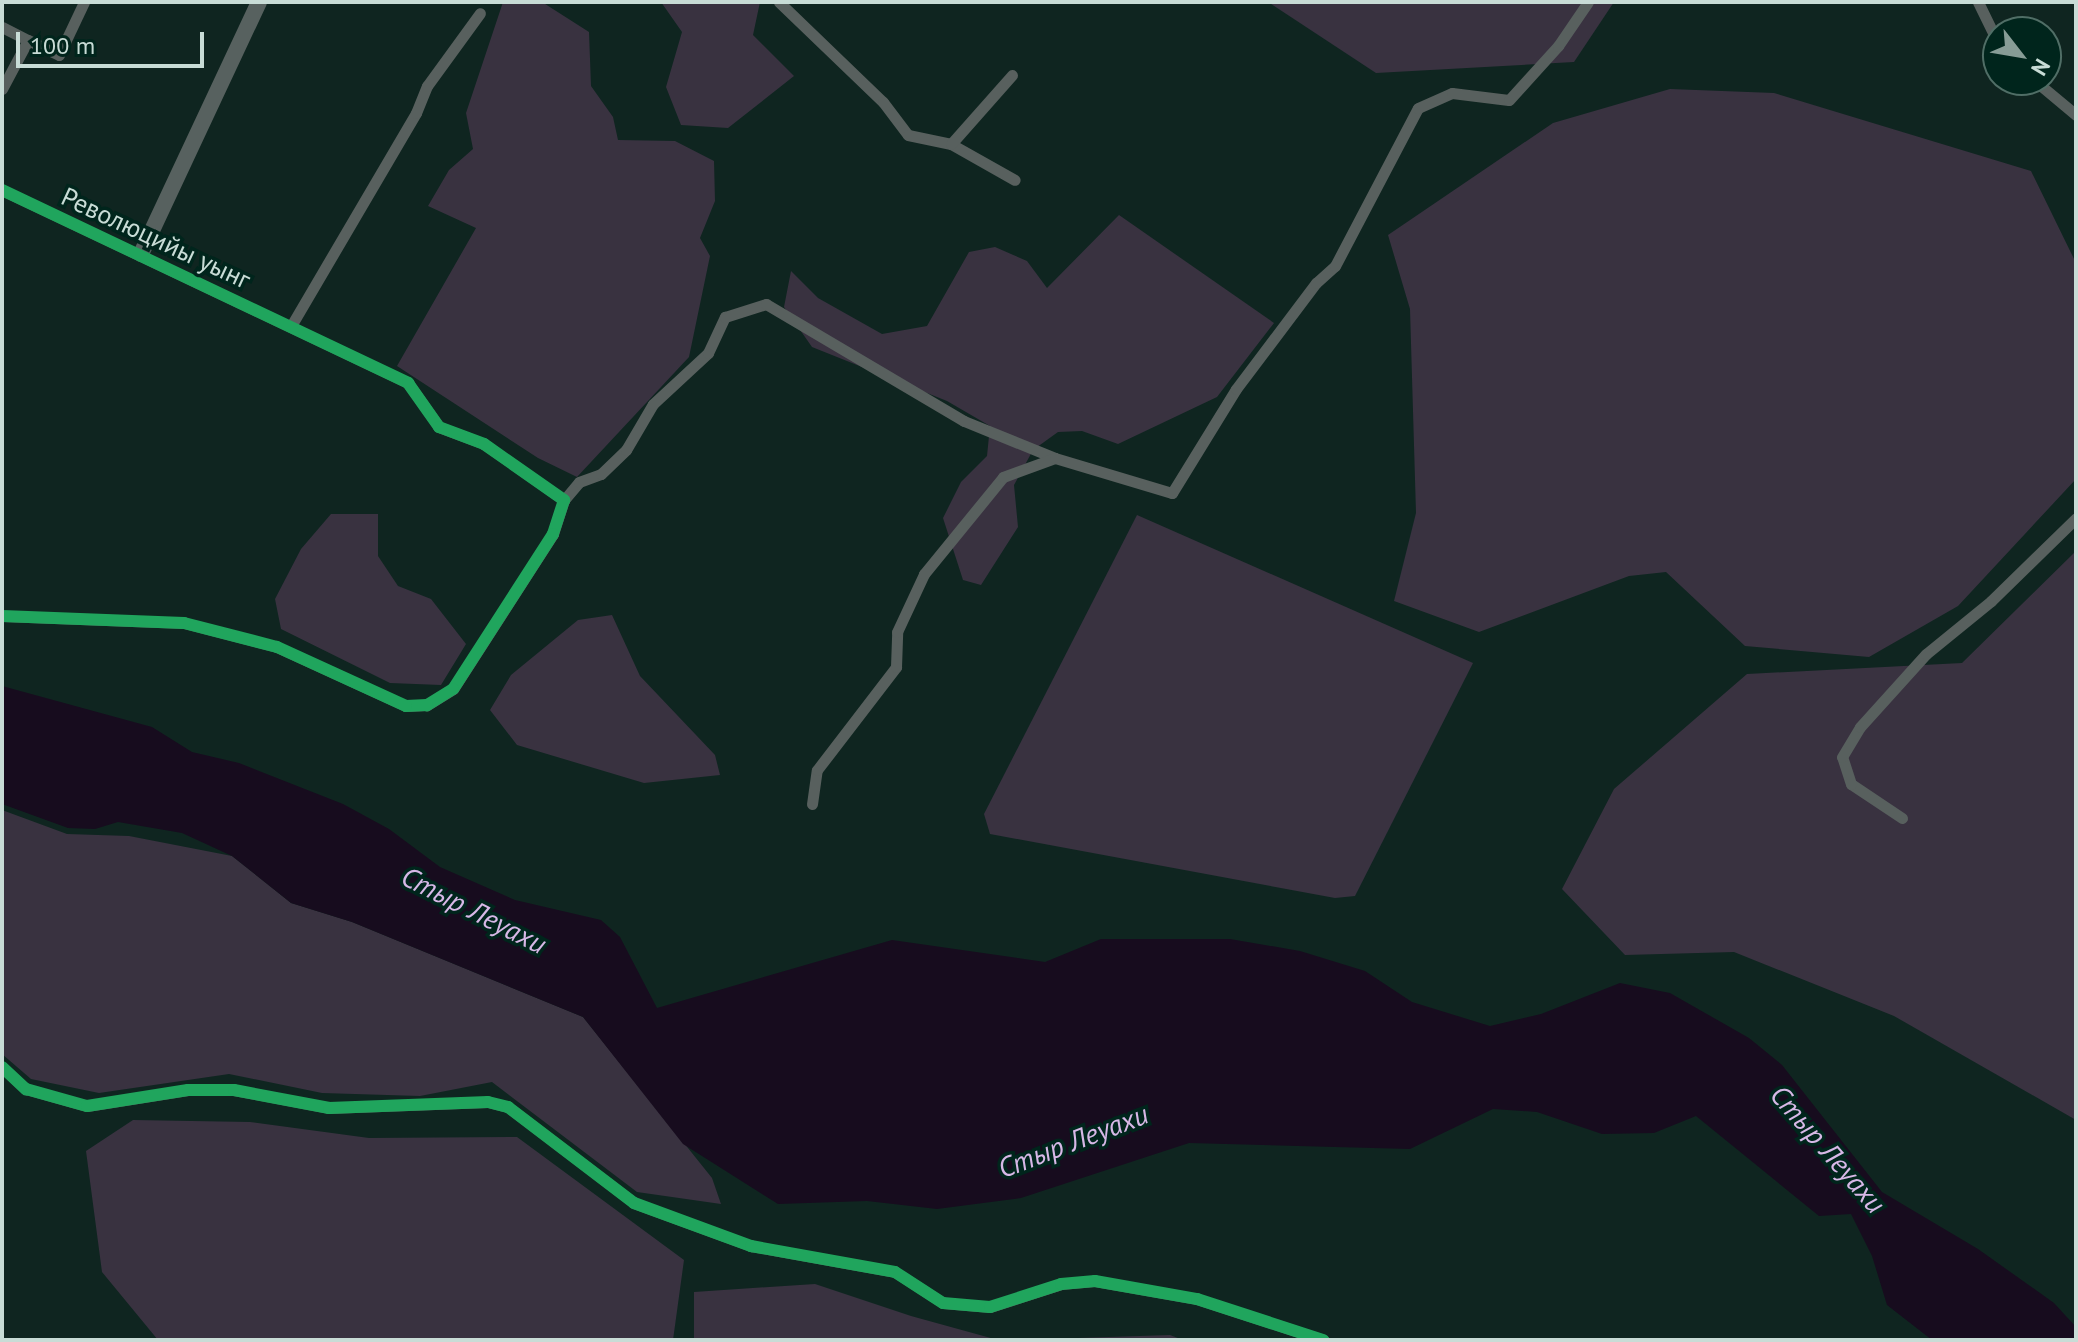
<!DOCTYPE html>
<meta charset="utf-8">
<style>
body{margin:0}
#map{position:relative;width:2078px;height:1342px;overflow:hidden;background:#0f2520;font-family:"PT Sans",sans-serif}
div>[style]{position:absolute}
.green>*{inset:0;background:#393240}
.water>*{inset:0;background:#170c1e}
.street>*{height:11px;margin:-5.5px;padding:0 5.5px;transform-origin:5.5px;border-radius:5.5px;background:#58605e}
.secondary>*{height:16px;margin:-8px;padding:0 8px;transform-origin:8px;border-radius:8px;background:#57615f}
.cycleway>*{height:12px;margin:-6px;padding:0 6px;transform-origin:6px;border-radius:6px;background:#20a55d}
span{translate:-50% -50%;white-space:nowrap;text-align:center;line-height:1.15;-webkit-text-stroke:7px #00251c;paint-order:stroke}
.street-label{font-size:26px;color:#c8dcd6}
.water-label{font-size:28px;color:#d7b8e7;font-style:italic}
.frame{position:absolute;inset:0;border:4px solid #c8dcd6;pointer-events:none}
.north{position:absolute;left:1982px;top:16px;width:80px;height:80px;box-sizing:border-box;background:#00251c;border:2px solid #506e66;border-radius:50%;rotate:121deg;font-size:22px;font-weight:700;line-height:32px;text-align:center;color:#c8dcd6}
.north::after{content:'';display:block;margin:auto;width:28px;height:36px;background:#879c96;clip-path:polygon(50% 0,100% 100%,50% 72%,0 100%)}
.scale{position:absolute;left:16px;top:32px;width:188px;height:36px;box-sizing:border-box;border:4px solid #c8dcd6;border-top:0;padding-left:10px;font-size:24px;line-height:28px;white-space:nowrap;color:#c8dcd6;-webkit-text-stroke:6px #00251c;paint-order:stroke}
</style>
<div id="map">
<div class="green">
<i style="clip-path:polygon(503px 2px,542px 2px,589px 32px,591px 86px,613px 117px,618px 140px,675px 141px,714px 161px,715px 201px,700px 238px,710px 256px,689px 357px,577px 477px,538px 458px,397px 366px,476px 228px,428px 206px,449px 170px,473px 149px,466px 113px)"></i>
<i style="clip-path:polygon(661px 2px,760px 2px,753px 35px,794px 76px,728px 128px,681px 125px,666px 87px,682px 32px)"></i>
<i style="clip-path:polygon(1268px 2px,1614px 2px,1574px 62px,1376px 73px)"></i>
<i style="clip-path:polygon(1670px 89px,1774px 93px,2031px 171px,2076px 263px,2076px 479px,1958px 606px,1869px 657px,1745px 646px,1666px 572px,1629px 576px,1479px 632px,1394px 601px,1416px 513px,1410px 309px,1388px 235px,1553px 123px)"></i>
<i style="clip-path:polygon(1119px 215px,1274px 323px,1217px 397px,1118px 444px,1082px 431px,1058px 432px,1033px 450px,1014px 485px,1018px 527px,981px 585px,963px 580px,943px 518px,961px 482px,987px 456px,990px 426px,947px 401px,812px 347px,784px 307px,791px 271px,818px 298px,882px 334px,927px 326px,969px 252px,995px 247px,1027px 261px,1047px 288px)"></i>
<i style="clip-path:polygon(331px 514px,378px 514px,378px 556px,398px 586px,431px 599px,466px 644px,441px 685px,390px 683px,281px 629px,275px 599px,301px 549px)"></i>
<i style="clip-path:polygon(1137px 515px,1473px 663px,1355px 896px,1335px 898px,990px 834px,984px 814px)"></i>
<i style="clip-path:polygon(2076px 551px,2076px 1120px,1894px 1016px,1734px 952px,1625px 955px,1562px 889px,1614px 789px,1747px 674px,1962px 663px)"></i>
<i style="clip-path:polygon(612px 615px,640px 676px,715px 755px,720px 775px,644px 783px,517px 745px,490px 710px,511px 675px,578px 620px)"></i>
<i style="clip-path:polygon(2px 810px,67px 834px,129px 836px,232px 856px,291px 903px,352px 922px,583px 1017px,712px 1178px,721px 1204px,637px 1192px,492px 1082px,420px 1096px,322px 1093px,229px 1074px,99px 1093px,31px 1079px,2px 1054px)"></i>
<i style="clip-path:polygon(133px 1120px,250px 1122px,369px 1138px,517px 1137px,684px 1260px,673px 1340px,158px 1340px,102px 1272px,86px 1151px)"></i>
<i style="clip-path:polygon(815px 1284px,911px 1316px,998px 1340px,694px 1340px,694px 1292px)"></i>
<i style="clip-path:polygon(1170px 1335px,1183px 1340px,1014px 1340px)"></i>
</div>
<div class="water">
<i style="clip-path:polygon(2px 686px,152px 727px,192px 752px,239px 763px,343px 804px,389px 829px,440px 867px,515px 900px,601px 920px,620px 937px,657px 1008px,892px 940px,1045px 962px,1101px 939px,1230px 939px,1300px 951px,1365px 971px,1412px 1002px,1490px 1026px,1541px 1014px,1620px 983px,1670px 993px,1749px 1038px,1782px 1065px,1882px 1192px,1978px 1249px,2054px 1303px,2076px 1327px,2076px 1340px,1932px 1340px,1887px 1305px,1872px 1256px,1851px 1214px,1819px 1216px,1696px 1116px,1654px 1133px,1602px 1134px,1537px 1112px,1493px 1109px,1410px 1149px,1189px 1143px,1021px 1198px,937px 1209px,867px 1201px,778px 1204px,683px 1144px,583px 1017px,352px 922px,291px 903px,232px 856px,182px 833px,118px 822px,95px 829px,68px 828px,2px 804px)"></i>
</div>
<div class="street">
<i style="left:779px;top:2px;width:144px;rotate:43.9deg"></i>
<i style="left:883px;top:102px;width:41px;rotate:52.9deg"></i>
<i style="left:908px;top:135px;width:44px;rotate:11.8deg"></i>
<i style="left:951px;top:144px;width:73px;rotate:29.4deg"></i>
<i style="left:1978px;top:2px;width:46px;rotate:64deg"></i>
<i style="left:2px;top:27px;width:29px;rotate:27deg"></i>
<i style="left:2034px;top:80px;width:55px;rotate:39.8deg"></i>
<i style="left:2px;top:89px;width:55px;rotate:-62deg"></i>
<i style="left:28px;top:40px;width:34px;rotate:26deg"></i>
<i style="left:59px;top:55px;width:59px;rotate:-64.7deg"></i>
<i style="left:951px;top:144px;width:92px;rotate:-48.5deg"></i>
<i style="left:2px;top:190px;width:450px;rotate:25.4deg"></i>
<i style="left:408px;top:383px;width:54px;rotate:54.8deg"></i>
<i style="left:439px;top:427px;width:48px;rotate:20.7deg"></i>
<i style="left:484px;top:444px;width:98px;rotate:35deg"></i>
<i style="left:564px;top:500px;width:36px;rotate:108deg"></i>
<i style="left:553px;top:534px;width:184px;rotate:122.8deg"></i>
<i style="left:453px;top:689px;width:31px;rotate:148deg"></i>
<i style="left:427px;top:705px;width:21px;rotate:177deg"></i>
<i style="left:406px;top:706px;width:142px;rotate:-155.4deg"></i>
<i style="left:277px;top:647px;width:96px;rotate:-165.5deg"></i>
<i style="left:184px;top:623px;width:182px;rotate:-177.8deg"></i>
<i style="left:291px;top:326px;width:247px;rotate:-59.6deg"></i>
<i style="left:416px;top:113px;width:29px;rotate:-68deg"></i>
<i style="left:427px;top:86px;width:90px;rotate:-54deg"></i>
<i style="left:564px;top:500px;width:23px;rotate:-50deg"></i>
<i style="left:579px;top:482px;width:23px;rotate:-20deg"></i>
<i style="left:601px;top:474px;width:35px;rotate:-44deg"></i>
<i style="left:626px;top:450px;width:53px;rotate:-59.6deg"></i>
<i style="left:653px;top:404px;width:75px;rotate:-42.8deg"></i>
<i style="left:708px;top:353px;width:40px;rotate:-65deg"></i>
<i style="left:725px;top:317px;width:43px;rotate:-17.6deg"></i>
<i style="left:766px;top:304px;width:230px;rotate:30.6deg"></i>
<i style="left:964px;top:421px;width:98px;rotate:22.1deg"></i>
<i style="left:812px;top:804px;width:34px;rotate:-82deg"></i>
<i style="left:817px;top:770px;width:130px;rotate:-52.5deg"></i>
<i style="left:896px;top:667px;width:35px;rotate:-88deg"></i>
<i style="left:897px;top:632px;width:64px;rotate:-65deg"></i>
<i style="left:924px;top:574px;width:125px;rotate:-50.8deg"></i>
<i style="left:1003px;top:477px;width:55px;rotate:-20.1deg"></i>
<i style="left:1055px;top:458px;width:122px;rotate:16.7deg"></i>
<i style="left:1172px;top:493px;width:122px;rotate:-58.4deg"></i>
<i style="left:1236px;top:389px;width:133px;rotate:-53deg"></i>
<i style="left:1316px;top:283px;width:25px;rotate:-42deg"></i>
<i style="left:1335px;top:266px;width:178px;rotate:-62.3deg"></i>
<i style="left:1418px;top:108px;width:37px;rotate:-24deg"></i>
<i style="left:1452px;top:93px;width:57px;rotate:7deg"></i>
<i style="left:1509px;top:100px;width:73px;rotate:-47.8deg"></i>
<i style="left:1558px;top:46px;width:53px;rotate:-55.7deg"></i>
<i style="left:1902px;top:818px;width:61px;rotate:-146.3deg"></i>
<i style="left:1851px;top:784px;width:28px;rotate:-108deg"></i>
<i style="left:1842px;top:757px;width:35px;rotate:-59deg"></i>
<i style="left:1860px;top:727px;width:98px;rotate:-47.9deg"></i>
<i style="left:1926px;top:654px;width:84px;rotate:-39.2deg"></i>
<i style="left:1991px;top:601px;width:119px;rotate:-44.3deg"></i>
<i style="left:2px;top:1067px;width:33px;rotate:43deg"></i>
<i style="left:26px;top:1089px;width:63px;rotate:15.6deg"></i>
<i style="left:87px;top:1106px;width:102px;rotate:-9deg"></i>
<i style="left:188px;top:1090px;width:46px"></i>
<i style="left:234px;top:1090px;width:97px;rotate:10.7deg"></i>
<i style="left:329px;top:1108px;width:159px;rotate:-2.2deg"></i>
<i style="left:488px;top:1102px;width:21px;rotate:14deg"></i>
<i style="left:508px;top:1107px;width:158px;rotate:37.3deg"></i>
<i style="left:634px;top:1203px;width:125px;rotate:20.2deg"></i>
<i style="left:751px;top:1246px;width:146px;rotate:10.2deg"></i>
<i style="left:895px;top:1272px;width:57px;rotate:32.9deg"></i>
<i style="left:943px;top:1303px;width:47px;rotate:4.9deg"></i>
<i style="left:990px;top:1307px;width:75px;rotate:-17.9deg"></i>
<i style="left:1061px;top:1284px;width:34px;rotate:-5deg"></i>
<i style="left:1095px;top:1281px;width:104px;rotate:10deg"></i>
<i style="left:1197px;top:1299px;width:133px;rotate:18deg"></i>
</div>
<div class="secondary">
<i style="left:141px;top:254px;width:278px;rotate:-64.9deg"></i>
</div>
<div class="cycleway">
<i style="left:2px;top:190px;width:450px;rotate:25.4deg"></i>
<i style="left:408px;top:383px;width:54px;rotate:54.8deg"></i>
<i style="left:439px;top:427px;width:48px;rotate:20.7deg"></i>
<i style="left:484px;top:444px;width:98px;rotate:35deg"></i>
<i style="left:564px;top:500px;width:36px;rotate:108deg"></i>
<i style="left:553px;top:534px;width:184px;rotate:122.8deg"></i>
<i style="left:453px;top:689px;width:31px;rotate:148deg"></i>
<i style="left:427px;top:705px;width:21px;rotate:177deg"></i>
<i style="left:406px;top:706px;width:142px;rotate:-155.4deg"></i>
<i style="left:277px;top:647px;width:96px;rotate:-165.5deg"></i>
<i style="left:184px;top:623px;width:182px;rotate:-177.8deg"></i>
<i style="left:2px;top:1067px;width:33px;rotate:43deg"></i>
<i style="left:26px;top:1089px;width:63px;rotate:15.6deg"></i>
<i style="left:87px;top:1106px;width:102px;rotate:-9deg"></i>
<i style="left:188px;top:1090px;width:46px"></i>
<i style="left:234px;top:1090px;width:97px;rotate:10.7deg"></i>
<i style="left:329px;top:1108px;width:159px;rotate:-2.2deg"></i>
<i style="left:488px;top:1102px;width:21px;rotate:14deg"></i>
<i style="left:508px;top:1107px;width:158px;rotate:37.3deg"></i>
<i style="left:634px;top:1203px;width:125px;rotate:20.2deg"></i>
<i style="left:751px;top:1246px;width:146px;rotate:10.2deg"></i>
<i style="left:895px;top:1272px;width:57px;rotate:32.9deg"></i>
<i style="left:943px;top:1303px;width:47px;rotate:4.9deg"></i>
<i style="left:990px;top:1307px;width:75px;rotate:-17.9deg"></i>
<i style="left:1061px;top:1284px;width:34px;rotate:-5deg"></i>
<i style="left:1095px;top:1281px;width:104px;rotate:10deg"></i>
<i style="left:1197px;top:1299px;width:133px;rotate:18deg"></i>
</div>
<div class="street-label">
<span style="left:156px;top:238px;rotate:25deg">Революцийы уынг</span>
</div>
<div class="water-label">
<span style="left:474px;top:910px;rotate:27deg">Стыр Леуахи</span>
<span style="left:1073px;top:1141px;rotate:-21deg">Стыр Леуахи</span>
<span style="left:1828px;top:1149px;rotate:49deg">Стыр Леуахи</span>
</div>
<div class="frame"></div>
<div class="north">N</div>
<div class="scale">100 m</div>
</div>
